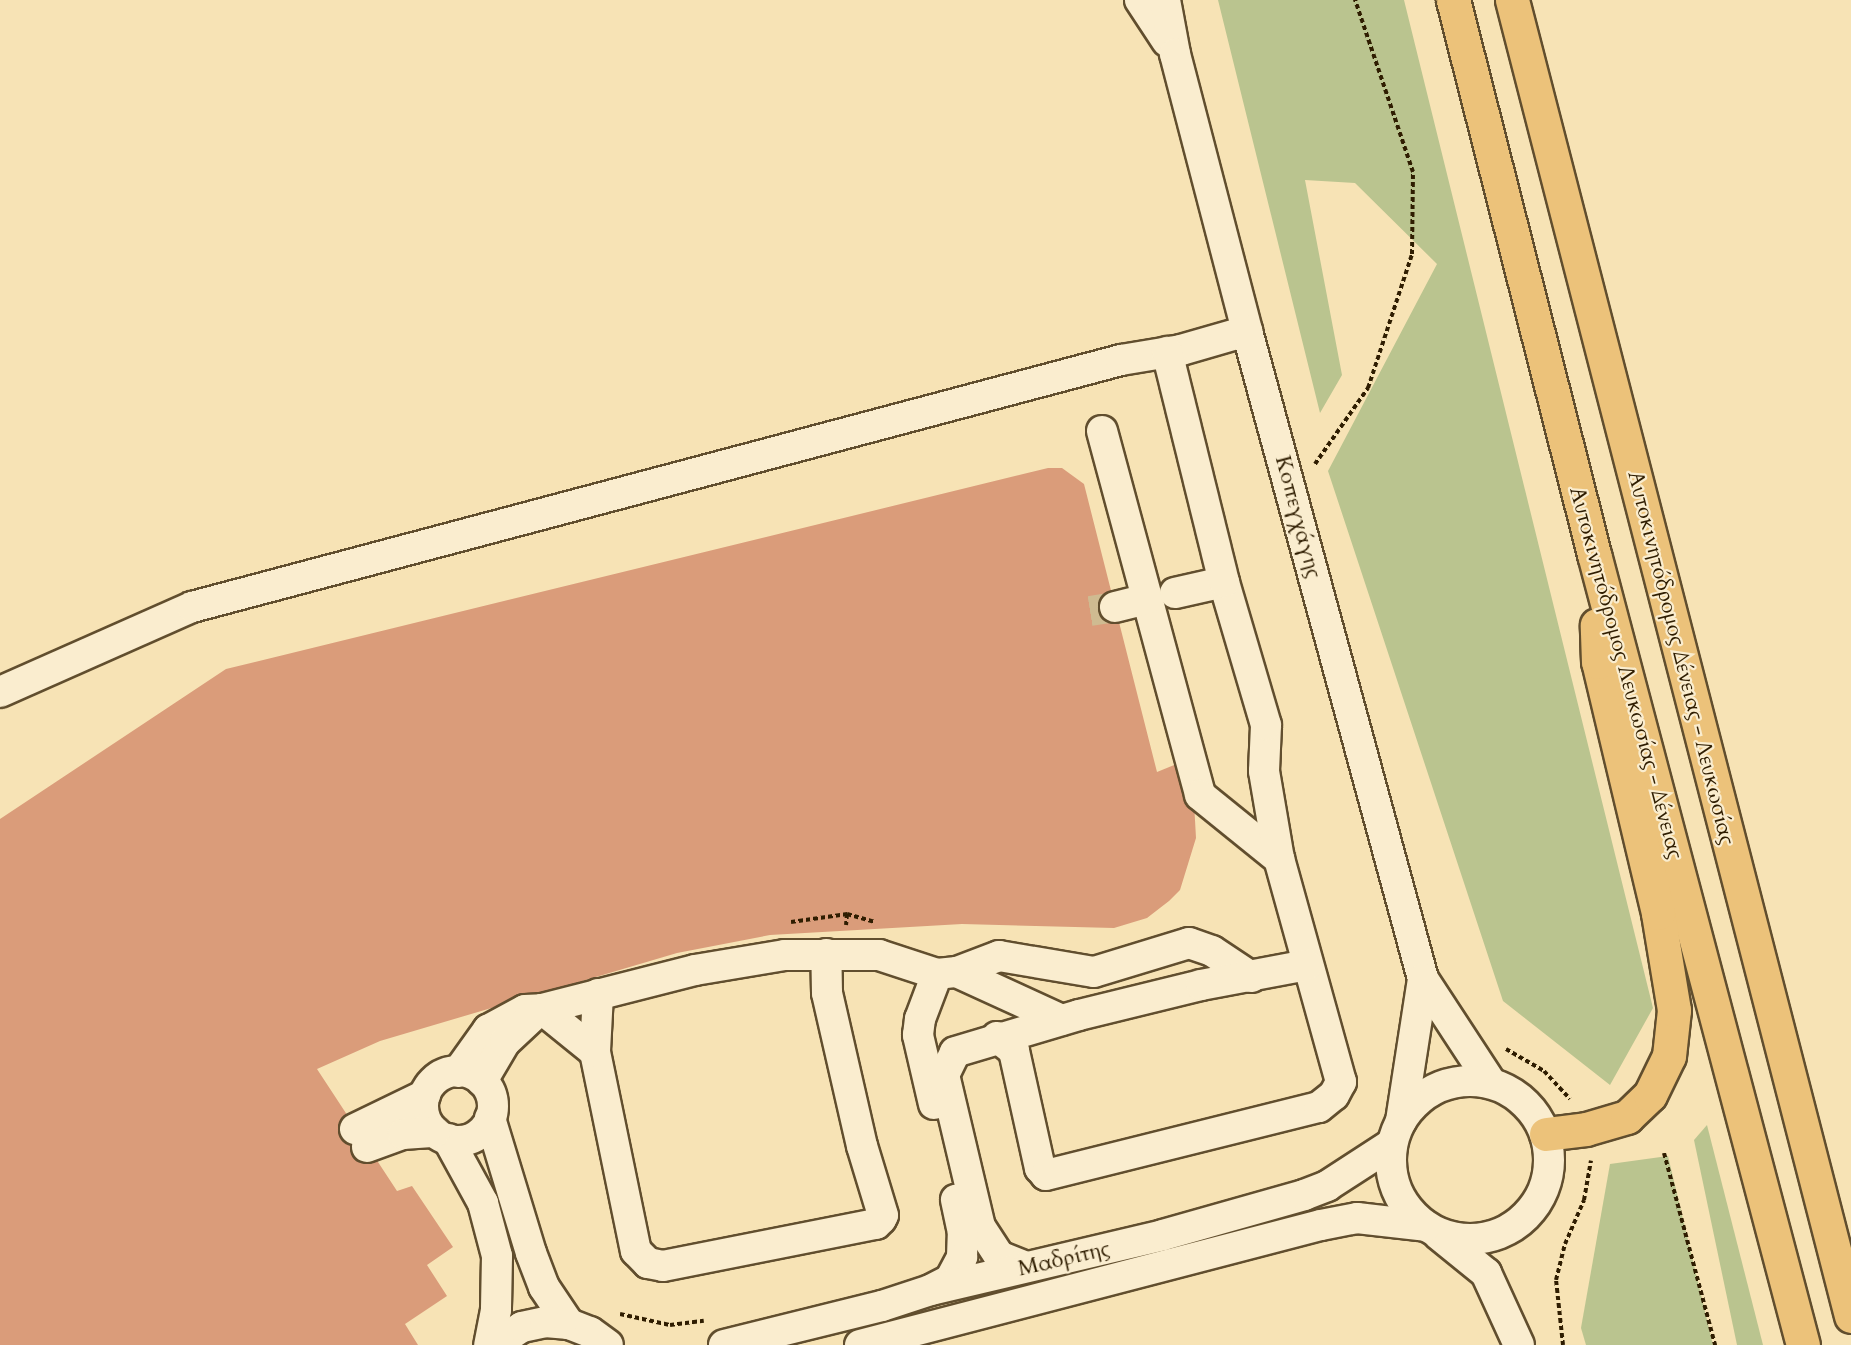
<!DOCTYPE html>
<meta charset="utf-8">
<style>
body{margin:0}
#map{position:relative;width:1851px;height:1345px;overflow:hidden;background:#f7e3b5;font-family:Cardo,serif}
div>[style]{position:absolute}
.green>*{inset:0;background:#bac48f}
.building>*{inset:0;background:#da9c7a}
.minor-tunnel>*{height:30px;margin-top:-15px;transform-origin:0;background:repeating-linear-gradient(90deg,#cfbb91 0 30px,transparent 0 45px)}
.path>*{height:4px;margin-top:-2px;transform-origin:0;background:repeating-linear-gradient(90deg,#2f1d01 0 4.5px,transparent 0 7.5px)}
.roads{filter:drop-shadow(2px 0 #614e2e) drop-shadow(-2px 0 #614e2e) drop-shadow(0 2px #614e2e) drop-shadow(0 -2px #614e2e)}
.minor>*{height:30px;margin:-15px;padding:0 15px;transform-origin:15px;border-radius:15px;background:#faedcf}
.minor>.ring{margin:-15px;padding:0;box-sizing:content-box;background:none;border:30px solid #faedcf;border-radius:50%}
.highway>*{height:33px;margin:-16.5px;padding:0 16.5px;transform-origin:16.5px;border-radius:16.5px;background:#ecc27a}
span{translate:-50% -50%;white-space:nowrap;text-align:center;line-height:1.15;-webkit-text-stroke:4.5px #faedcf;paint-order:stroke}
.street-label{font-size:22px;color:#2f1d01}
</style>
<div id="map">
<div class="green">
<i style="clip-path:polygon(1218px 0,1404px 0,1653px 1008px,1610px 1085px,1503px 1001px,1328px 471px,1437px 264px,1355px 183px,1305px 180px,1342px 375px,1320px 413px)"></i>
<i style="clip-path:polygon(1707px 1125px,1763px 1345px,1737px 1345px,1694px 1140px)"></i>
<i style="clip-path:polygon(1668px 1156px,1713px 1345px,1586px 1345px,1581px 1328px,1610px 1164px)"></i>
</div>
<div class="building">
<i style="clip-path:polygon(1048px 468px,1062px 468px,1084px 484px,1157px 772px,1184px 761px,1194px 802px,1196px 838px,1180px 890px,1169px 901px,1147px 918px,1114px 928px,962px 924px,770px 935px,677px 953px,380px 1041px,317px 1069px,397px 1191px,412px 1186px,453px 1247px,427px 1265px,447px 1296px,405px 1324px,418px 1345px,0 1345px,0 819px,226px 669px)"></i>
</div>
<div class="minor-tunnel">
<i style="left:1090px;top:611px;width:25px;rotate:-9deg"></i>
</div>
<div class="path">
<i style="left:1315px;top:464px;width:93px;rotate:-55.1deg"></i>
<i style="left:1368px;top:388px;width:141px;rotate:-71.8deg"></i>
<i style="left:1412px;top:254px;width:82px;rotate:-89.3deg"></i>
<i style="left:1413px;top:172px;width:182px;rotate:-108.6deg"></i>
<i style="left:847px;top:914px;width:29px;rotate:16deg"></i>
<i style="left:791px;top:922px;width:57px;rotate:-8.1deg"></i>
<i style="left:847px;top:914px;width:11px;rotate:95deg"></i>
<i style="left:1506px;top:1049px;width:44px;rotate:30.1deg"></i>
<i style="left:1544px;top:1071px;width:38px;rotate:47deg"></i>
<i style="left:1664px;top:1153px;width:199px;rotate:75.1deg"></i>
<i style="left:620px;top:1314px;width:51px;rotate:12.4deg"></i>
<i style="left:670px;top:1325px;width:34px;rotate:-7deg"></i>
<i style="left:1563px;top:1345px;width:65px;rotate:-96.1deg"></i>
<i style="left:1556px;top:1280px;width:37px;rotate:-76deg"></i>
<i style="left:1565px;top:1244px;width:48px;rotate:-66.6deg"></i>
<i style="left:1584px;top:1200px;width:40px;rotate:-80deg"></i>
</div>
<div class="roads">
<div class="minor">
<i style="left:1140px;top:0;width:49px;rotate:56.6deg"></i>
<i style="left:1165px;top:0;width:55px;rotate:79.5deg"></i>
<i style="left:1175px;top:54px;width:286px;rotate:75.4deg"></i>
<i style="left:1247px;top:331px;width:671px;rotate:74.8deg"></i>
<i style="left:1423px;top:979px;width:124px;rotate:56.8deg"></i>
<i style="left:1102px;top:431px;width:377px;rotate:74.9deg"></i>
<i style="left:1200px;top:795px;width:102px;rotate:39deg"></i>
<i style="left:1175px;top:593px;width:50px;rotate:-12.7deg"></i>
<i style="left:1115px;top:607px;width:32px;rotate:-14deg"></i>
<i style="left:0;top:692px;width:210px;rotate:-23.9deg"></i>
<i style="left:192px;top:607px;width:961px;rotate:-14.89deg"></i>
<i style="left:1121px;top:360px;width:61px;rotate:-9.5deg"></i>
<i style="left:1181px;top:350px;width:69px;rotate:-16.1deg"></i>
<i style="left:957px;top:972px;width:115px;rotate:24.6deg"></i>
<i style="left:598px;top:994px;width:58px;rotate:93deg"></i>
<i style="left:595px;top:1052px;width:203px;rotate:78.4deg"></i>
<i style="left:636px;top:1251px;width:17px;rotate:45deg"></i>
<i style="left:648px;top:1263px;width:15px;rotate:11deg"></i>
<i style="left:663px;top:1266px;width:217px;rotate:-11.2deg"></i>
<i style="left:876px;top:1224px;width:7px;rotate:-45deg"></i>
<i style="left:881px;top:1219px;width:4px;rotate:-63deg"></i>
<i style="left:883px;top:1215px;width:72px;rotate:-106.9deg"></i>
<i style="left:862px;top:1146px;width:157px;rotate:-102.9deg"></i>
<i style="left:827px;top:993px;width:39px;rotate:-91deg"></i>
<i style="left:542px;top:1009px;width:68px;rotate:39.1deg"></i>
<i style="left:997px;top:1037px;width:22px;rotate:39deg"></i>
<i style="left:1014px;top:1051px;width:120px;rotate:77.5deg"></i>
<i style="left:1040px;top:1168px;width:9px;rotate:49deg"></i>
<i style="left:1046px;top:1175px;width:281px;rotate:-14deg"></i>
<i style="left:1319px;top:1107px;width:19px;rotate:-39deg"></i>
<i style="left:1334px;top:1095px;width:15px;rotate:-62deg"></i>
<i style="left:1341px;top:1082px;width:231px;rotate:-105.5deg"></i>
<i style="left:1279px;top:859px;width:89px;rotate:-99.7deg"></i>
<i style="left:1264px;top:771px;width:46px;rotate:-87.5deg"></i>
<i style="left:1266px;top:725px;width:149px;rotate:-106.4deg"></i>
<i style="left:1224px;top:582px;width:237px;rotate:-103.9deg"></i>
<i class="ring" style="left:423px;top:1071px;width:40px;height:40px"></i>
<i style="left:458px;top:1072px;width:52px;rotate:-54.5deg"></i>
<i style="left:488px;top:1030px;width:42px;rotate:-28.4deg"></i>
<i style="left:525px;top:1010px;width:17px;rotate:-3deg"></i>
<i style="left:542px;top:1009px;width:158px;rotate:-14.3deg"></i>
<i style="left:695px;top:970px;width:91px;rotate:-9.5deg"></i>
<i style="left:785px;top:955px;width:94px"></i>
<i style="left:879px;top:955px;width:61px;rotate:18.1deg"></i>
<i style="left:937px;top:974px;width:20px;rotate:-6deg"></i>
<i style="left:957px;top:972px;width:45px;rotate:-20.9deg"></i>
<i style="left:999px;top:956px;width:96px;rotate:9.6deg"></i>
<i style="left:1094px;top:972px;width:99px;rotate:-17deg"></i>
<i style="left:1189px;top:943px;width:24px;rotate:19deg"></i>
<i style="left:1212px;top:951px;width:47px;rotate:33.7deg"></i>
<i class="ring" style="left:1391px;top:1081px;width:128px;height:128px"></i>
<i style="left:482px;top:1081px;width:45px;rotate:-59.5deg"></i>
<i style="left:505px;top:1042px;width:38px;rotate:-43deg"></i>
<i style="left:934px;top:1104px;width:71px;rotate:-103.1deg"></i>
<i style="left:918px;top:1035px;width:16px;rotate:-83deg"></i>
<i style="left:920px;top:1019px;width:48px;rotate:-69.3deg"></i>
<i style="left:490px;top:1118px;width:141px;rotate:73.1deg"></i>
<i style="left:531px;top:1253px;width:36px;rotate:69deg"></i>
<i style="left:544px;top:1287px;width:45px;rotate:56deg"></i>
<i style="left:1401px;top:1121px;width:144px;rotate:-81.2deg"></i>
<i style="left:355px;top:1129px;width:78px;rotate:-25.9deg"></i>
<i style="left:448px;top:1139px;width:73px;rotate:61.3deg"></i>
<i style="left:483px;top:1203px;width:55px;rotate:75.2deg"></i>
<i style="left:497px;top:1256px;width:54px;rotate:91.1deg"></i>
<i style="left:496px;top:1310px;width:36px;rotate:101deg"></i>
<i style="left:367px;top:1147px;width:38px;rotate:-20deg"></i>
<i style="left:403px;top:1134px;width:32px;rotate:-4deg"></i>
<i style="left:1438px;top:1234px;width:62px;rotate:39.1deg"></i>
<i style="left:1486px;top:1273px;width:79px;rotate:65.4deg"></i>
<i style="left:1026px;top:1267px;width:29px;rotate:-158deg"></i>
<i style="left:999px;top:1256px;width:35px;rotate:-123deg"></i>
<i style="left:980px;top:1227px;width:156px;rotate:-103.3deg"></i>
<i style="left:944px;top:1075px;width:25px;rotate:-64deg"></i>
<i style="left:955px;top:1052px;width:129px;rotate:-16.6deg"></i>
<i style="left:1079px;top:1015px;width:126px;rotate:-13.8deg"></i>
<i style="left:1201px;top:985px;width:108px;rotate:-10.7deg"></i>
<i style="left:934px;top:1288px;width:18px;rotate:-27deg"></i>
<i style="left:950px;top:1280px;width:26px;rotate:-62deg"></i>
<i style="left:962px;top:1257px;width:24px;rotate:-88deg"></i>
<i style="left:963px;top:1233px;width:34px;rotate:-102deg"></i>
<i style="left:495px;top:1345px;width:32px;rotate:-34deg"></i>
<i style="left:522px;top:1327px;width:24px;rotate:-12deg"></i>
<i style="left:545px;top:1322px;width:24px;rotate:5deg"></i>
<i style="left:569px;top:1324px;width:22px;rotate:21deg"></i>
<i style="left:590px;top:1332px;width:22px;rotate:36deg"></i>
<i style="left:724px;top:1345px;width:163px;rotate:-13.9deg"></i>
<i style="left:882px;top:1306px;width:52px;rotate:-18.1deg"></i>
<i style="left:931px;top:1290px;width:238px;rotate:-13.3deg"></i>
<i style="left:1163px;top:1235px;width:147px;rotate:-15.8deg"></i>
<i style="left:1304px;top:1195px;width:25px;rotate:-21deg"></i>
<i style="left:1327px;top:1186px;width:77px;rotate:-32.9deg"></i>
<i style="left:860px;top:1345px;width:476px;rotate:-14.6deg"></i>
<i style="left:1321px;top:1225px;width:37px;rotate:-11deg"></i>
<i style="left:1357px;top:1218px;width:69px;rotate:6.6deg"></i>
</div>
<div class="highway">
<i style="left:1453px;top:0;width:572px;rotate:75.72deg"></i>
<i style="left:1594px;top:554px;width:818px;rotate:75.2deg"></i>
<i style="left:1512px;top:0;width:1359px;rotate:75.55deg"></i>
<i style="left:1546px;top:1134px;width:40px;rotate:-7.1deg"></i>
<i style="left:1586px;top:1129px;width:43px;rotate:-16.3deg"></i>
<i style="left:1627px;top:1117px;width:32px;rotate:-44deg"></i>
<i style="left:1650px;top:1095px;width:43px;rotate:-64deg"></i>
<i style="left:1669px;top:1056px;width:46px;rotate:-83.8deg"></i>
<i style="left:1674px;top:1010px;width:98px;rotate:-99.4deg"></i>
<i style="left:1658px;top:913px;width:258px;rotate:-103.4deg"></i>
<i style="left:1598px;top:662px;width:37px;rotate:-92deg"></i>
</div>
</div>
<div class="street-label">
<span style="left:1298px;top:517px;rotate:75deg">Κοπεγχάγης</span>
<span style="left:1681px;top:658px;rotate:76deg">Αυτοκινητόδρομος Δένειας - Λευκωσίας</span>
<span style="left:1626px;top:673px;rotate:75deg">Αυτοκινητόδρομος Λευκωσίας - Δένειας</span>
<span style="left:1064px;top:1259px;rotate:-13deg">Μαδρίτης</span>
</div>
</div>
